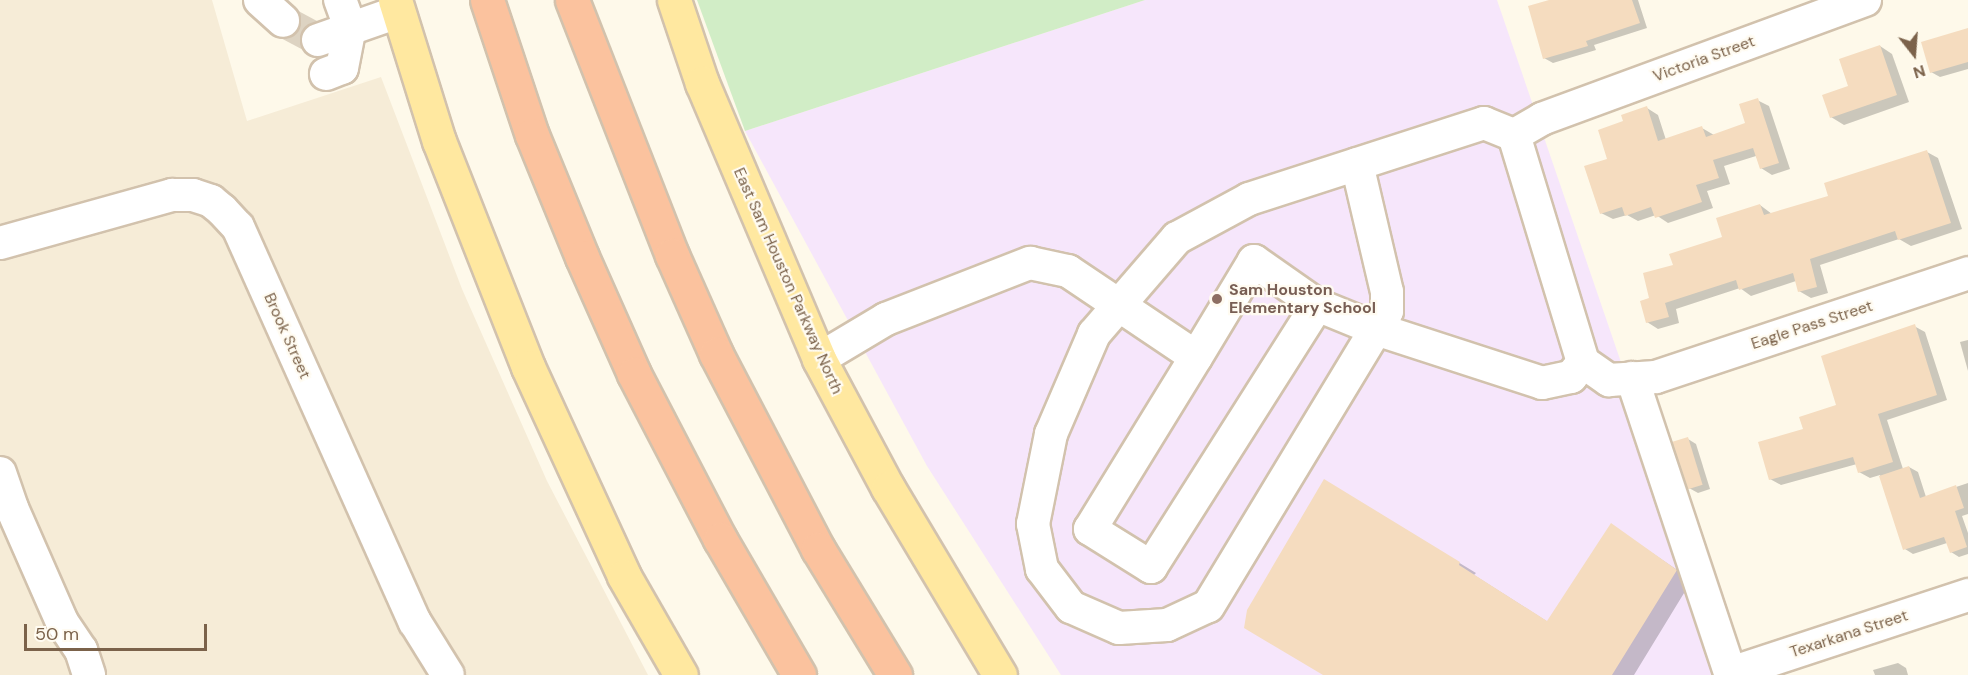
<!DOCTYPE html>
<style>
body{margin:0}
#map{position:relative;width:1968px;height:675px;overflow:hidden;background:#fef9ea;font-family:"DM Sans",sans-serif}
div>[style]{position:absolute}
.residential>*{inset:0;background:#f6ecd7}
.education>*{inset:0;background:#f6e6fb}
.green>*{inset:0;background:#d1edc6}
.shadow>*{inset:0;background:#0003}
.building>*{inset:0;background:#f5dcbf;transform-origin:0 0}
.minor-tunnel>*{height:32px;margin-top:-16px;transform-origin:0;background:repeating-linear-gradient(90deg,#ddd3c2 0 32px,transparent 0 48px)}
.roads{filter:drop-shadow(2px 0 #d2c2ad) drop-shadow(-2px 0 #d2c2ad) drop-shadow(0 2px #d2c2ad) drop-shadow(0 -2px #d2c2ad)}
.minor>*{height:32px;margin:-16px;padding:0 16px;transform-origin:16px;border-radius:16px;background:#fff}
.major>*{height:33px;margin:-16.5px;padding:0 16.5px;transform-origin:16.5px;border-radius:16.5px;background:#ffe8a0}
.highway>*{height:33px;margin:-16.5px;padding:0 16.5px;transform-origin:16.5px;border-radius:16.5px;background:#fbc29e}
.dots>*{width:16px;height:16px;translate:-50% -50%;box-sizing:border-box;border:3px solid #fffbf1;border-radius:50%}
span{translate:-50% -50%;white-space:nowrap;text-align:center;line-height:1.15;-webkit-text-stroke:4.5px #fffbf1;paint-order:stroke}
.street-label{font-size:16px;color:#7b624a}
.education-label{font-size:16px;color:#785e54;font-weight:700}
.left{translate:0 -50%;text-align:left}
.north{position:absolute;left:1884px;top:24px;width:60px;height:60px;-webkit-text-stroke:4px #fffbf1;paint-order:stroke;rotate:163deg;font-size:16px;font-weight:700;line-height:24px;text-align:center;color:#7b624a}
.north::after{content:'';display:block;margin:auto;width:21px;height:27px;background:#7b624a;clip-path:polygon(50% 0,100% 100%,50% 72%,0 100%)}
.scale{position:absolute;left:24px;top:624px;width:183px;height:27px;box-sizing:border-box;border:3px solid #7b624a;border-top:0;padding-left:8px;font-size:18px;line-height:21px;white-space:nowrap;color:#7b624a;-webkit-text-stroke:4px #fffbf1;paint-order:stroke}
</style>
<div id="map">
<div class="residential">
<i style="clip-path:polygon(0 0,212px 0,247px 121px,381px 77px,462px 289px,547px 481px,648px 675px,0 675px)"></i>
</div>
<div class="education">
<i style="clip-path:polygon(1145px 0,1497px 0,1728px 675px,1061px 675px,927px 466px,745px 131px)"></i>
</div>
<div class="green">
<i style="clip-path:polygon(697px 0,1145px 0,745px 131px)"></i>
</div>
<div class="shadow">
<i style="clip-path:polygon(1554px 0,1638px 0,1647px 28px,1594px 45px,1596px 50px,1553px 63px,1544px 58px)"></i>
<i style="clip-path:polygon(1968px 31px,1968px 69px,1940px 77px,1931px 72px)"></i>
<i style="clip-path:polygon(1880px 46px,1892px 54px,1909px 102px,1844px 125px,1831px 117px)"></i>
<i style="clip-path:polygon(1757px 100px,1769px 106px,1790px 169px,1772px 175px,1761px 168px,1756px 156px,1724px 166px,1730px 184px,1707px 191px,1713px 208px,1668px 223px,1656px 215px,1638px 221px,1627px 215px,1613px 219px,1601px 213px,1609px 159px,1625px 122px,1647px 108px,1658px 115px,1666px 140px,1702px 128px,1714px 135px,1747px 124px)"></i>
<i style="clip-path:polygon(1927px 152px,1938px 158px,1962px 229px,1911px 246px,1899px 239px,1820px 265px,1828px 293px,1811px 298px,1799px 291px,1796px 281px,1751px 296px,1740px 288px,1676px 309px,1679px 323px,1658px 329px,1647px 322px,1651px 299px,1675px 266px,1724px 238px,1760px 205px,1772px 214px,1830px 197px)"></i>
<i style="clip-path:polygon(1914px 326px,1925px 332px,1947px 400px,1887px 420px,1903px 469px,1909px 467px,1918px 472px,1926px 497px,1968px 483px,1968px 514px,1962px 516px,1968px 533px,1968px 554px,1959px 557px,1951px 552px,1947px 543px,1913px 554px,1905px 549px,1880px 475px,1870px 478px,1859px 472px,1857px 464px,1781px 485px,1770px 479px,1805px 430px,1838px 406px)"></i>
<i style="clip-path:polygon(1968px 340px,1968px 371px,1960px 342px)"></i>
<i style="clip-path:polygon(1688px 439px,1696px 444px,1710px 489px,1698px 493px,1689px 488px)"></i>
<i style="clip-path:polygon(1340px 490px,1476px 573px,1474px 575px,1548px 622px,1611px 525px,1692px 580px,1634px 675px,1324px 675px)"></i>
<i style="clip-path:polygon(1898px 663px,1906px 668px,1908px 675px,1875px 675px,1873px 670px)"></i>
</div>
<div class="building">
<i style="clip-path:polygon(1549px 0,1632px 0,1640px 23px,1586px 41px,1588px 46px,1543px 59px,1528px 6px)"></i>
<i style="clip-path:polygon(1968px 28px,1968px 62px,1930px 73px,1921px 42px)"></i>
<i style="clip-path:polygon(1880px 45px,1897px 95px,1830px 118px,1822px 95px,1848px 86px,1839px 59px)"></i>
<i style="clip-path:polygon(1758px 98px,1779px 163px,1760px 169px,1753px 148px,1713px 160px,1719px 178px,1696px 185px,1702px 202px,1655px 218px,1651px 207px,1625px 216px,1622px 207px,1600px 214px,1584px 166px,1607px 159px,1598px 130px,1623px 121px,1621px 115px,1647px 106px,1658px 141px,1702px 126px,1706px 137px,1745px 123px,1739px 104px)"></i>
<i style="clip-path:polygon(1927px 150px,1951px 223px,1898px 240px,1895px 231px,1810px 259px,1817px 287px,1798px 292px,1793px 273px,1739px 290px,1736px 280px,1665px 303px,1669px 317px,1646px 323px,1640px 301px,1649px 298px,1643px 273px,1673px 265px,1669px 254px,1722px 237px,1716px 218px,1760px 204px,1764px 215px,1828px 196px,1824px 183px)"></i>
<i style="clip-path:polygon(1915px 324px,1937px 395px,1878px 414px,1893px 462px,1858px 473px,1853px 457px,1769px 480px,1758px 442px,1803px 429px,1799px 417px,1836px 405px,1821px 356px)"></i>
<i style="left:1688px;top:437px;width:50px;height:17px;rotate:73deg"></i>
<i style="clip-path:polygon(1909px 466px,1920px 498px,1956px 485px,1964px 508px,1955px 511px,1967px 547px,1950px 553px,1944px 537px,1903px 550px,1879px 476px)"></i>
<i style="clip-path:polygon(1324px 479px,1460px 562px,1459px 565px,1547px 621px,1611px 523px,1677px 570px,1612px 675px,1323px 675px,1244px 628px,1247px 610px)"></i>
</div>
<div class="minor-tunnel">
<i style="left:283px;top:21px;width:40px;rotate:28deg"></i>
</div>
<div class="roads">
<div class="minor">
<i style="left:260px;top:0;width:31px;rotate:42deg"></i>
<i style="left:1865px;top:0;width:344px;rotate:159.8deg"></i>
<i style="left:1542px;top:119px;width:32px;rotate:150deg"></i>
<i style="left:1514px;top:135px;width:237px;rotate:73.1deg"></i>
<i style="left:1583px;top:362px;width:32px;rotate:35deg"></i>
<i style="left:1609px;top:380px;width:47px;rotate:-3.7deg"></i>
<i style="left:1656px;top:377px;width:329px;rotate:-18.4deg"></i>
<i style="left:318px;top:40px;width:85px;rotate:-19.3deg"></i>
<i style="left:326px;top:74px;width:17px;rotate:-21deg"></i>
<i style="left:342px;top:68px;width:42px;rotate:-79deg"></i>
<i style="left:350px;top:27px;width:29px;rotate:-110deg"></i>
<i style="left:1357px;top:164px;width:131px;rotate:76.8deg"></i>
<i style="left:1387px;top:292px;width:19px;rotate:90deg"></i>
<i style="left:1387px;top:311px;width:345px;rotate:121.2deg"></i>
<i style="left:1208px;top:606px;width:45px;rotate:155.1deg"></i>
<i style="left:1167px;top:625px;width:48px;rotate:176.4deg"></i>
<i style="left:1119px;top:628px;width:52px;rotate:-156.4deg"></i>
<i style="left:1071px;top:607px;width:48px;rotate:-127.3deg"></i>
<i style="left:1042px;top:569px;width:46px;rotate:-101.3deg"></i>
<i style="left:1033px;top:524px;width:92px;rotate:-78.7deg"></i>
<i style="left:1051px;top:434px;width:109px;rotate:-66.7deg"></i>
<i style="left:1094px;top:334px;width:127px;rotate:-49.2deg"></i>
<i style="left:1177px;top:238px;width:82px;rotate:-28.4deg"></i>
<i style="left:1249px;top:199px;width:247px;rotate:-17.9deg"></i>
<i style="left:1484px;top:123px;width:32px;rotate:22deg"></i>
<i style="left:0;top:243px;width:179px;rotate:-15.6deg"></i>
<i style="left:172px;top:195px;width:21px"></i>
<i style="left:193px;top:195px;width:19px;rotate:18deg"></i>
<i style="left:211px;top:201px;width:14px;rotate:39deg"></i>
<i style="left:222px;top:210px;width:23px;rotate:47deg"></i>
<i style="left:238px;top:227px;width:433px;rotate:65.9deg"></i>
<i style="left:415px;top:622px;width:62px;rotate:58.1deg"></i>
<i style="left:1317px;top:305px;width:64px;rotate:22.1deg"></i>
<i style="left:1376px;top:329px;width:175px;rotate:18deg"></i>
<i style="left:1542px;top:383px;width:30px;rotate:-12deg"></i>
<i style="left:1571px;top:377px;width:19px;rotate:-51deg"></i>
<i style="left:819px;top:359px;width:78px;rotate:-30.8deg"></i>
<i style="left:886px;top:319px;width:155px;rotate:-21.3deg"></i>
<i style="left:1030px;top:263px;width:39px;rotate:12deg"></i>
<i style="left:1068px;top:271px;width:154px;rotate:33.9deg"></i>
<i style="left:1196px;top:357px;width:202px;rotate:121.6deg"></i>
<i style="left:1090px;top:529px;width:72px;rotate:31.9deg"></i>
<i style="left:1151px;top:567px;width:310px;rotate:-57.6deg"></i>
<i style="left:1317px;top:305px;width:77px;rotate:-145.1deg"></i>
<i style="left:1254px;top:261px;width:112px;rotate:121.1deg"></i>
<i style="left:1632px;top:378px;width:313px;rotate:71.6deg"></i>
<i style="left:0;top:473px;width:37px;rotate:71deg"></i>
<i style="left:12px;top:508px;width:124px;rotate:66.3deg"></i>
<i style="left:62px;top:622px;width:34px;rotate:56deg"></i>
<i style="left:81px;top:650px;width:26px;rotate:72deg"></i>
<i style="left:1731px;top:673px;width:250px;rotate:-18.2deg"></i>
</div>
<div class="major">
<i style="left:395px;top:0;width:148px;rotate:72.7deg"></i>
<i style="left:439px;top:141px;width:243px;rotate:68.5deg"></i>
<i style="left:528px;top:367px;width:230px;rotate:65.3deg"></i>
<i style="left:624px;top:576px;width:114px;rotate:60.1deg"></i>
<i style="left:674px;top:0;width:88px;rotate:71.4deg"></i>
<i style="left:702px;top:83px;width:300px;rotate:67deg"></i>
<i style="left:819px;top:359px;width:146px;rotate:61.9deg"></i>
<i style="left:888px;top:488px;width:218px;rotate:59.1deg"></i>
</div>
<div class="highway">
<i style="left:487px;top:0;width:142px;rotate:71.6deg"></i>
<i style="left:532px;top:135px;width:132px;rotate:67.7deg"></i>
<i style="left:582px;top:257px;width:128px;rotate:66deg"></i>
<i style="left:634px;top:374px;width:186px;rotate:62.5deg"></i>
<i style="left:720px;top:539px;width:157px;rotate:59.8deg"></i>
<i style="left:572px;top:0;width:274px;rotate:68.6deg"></i>
<i style="left:672px;top:255px;width:108px;rotate:66deg"></i>
<i style="left:716px;top:354px;width:220px;rotate:62.4deg"></i>
<i style="left:818px;top:549px;width:148px;rotate:58.6deg"></i>
</div>
</div>
<div class="dots">
<i style="left:1217px;top:299px;background:#8d6e63"></i>
</div>
<div class="street-label">
<span style="left:1704px;top:59px;rotate:-20deg">Victoria Street</span>
<span style="left:788px;top:281px;rotate:66deg">East Sam Houston Parkway North</span>
<span style="left:1812px;top:325px;rotate:-18deg">Eagle Pass Street</span>
<span style="left:287px;top:336px;rotate:66deg">Brook Street</span>
<span style="left:1849px;top:634px;rotate:-18deg">Texarkana Street</span>
</div>
<div class="education-label">
<span class="left" style="left:1229px;top:299px">Sam Houston<br>Elementary School</span>
</div>
<div class="north">N</div>
<div class="scale">50 m</div>
</div>
